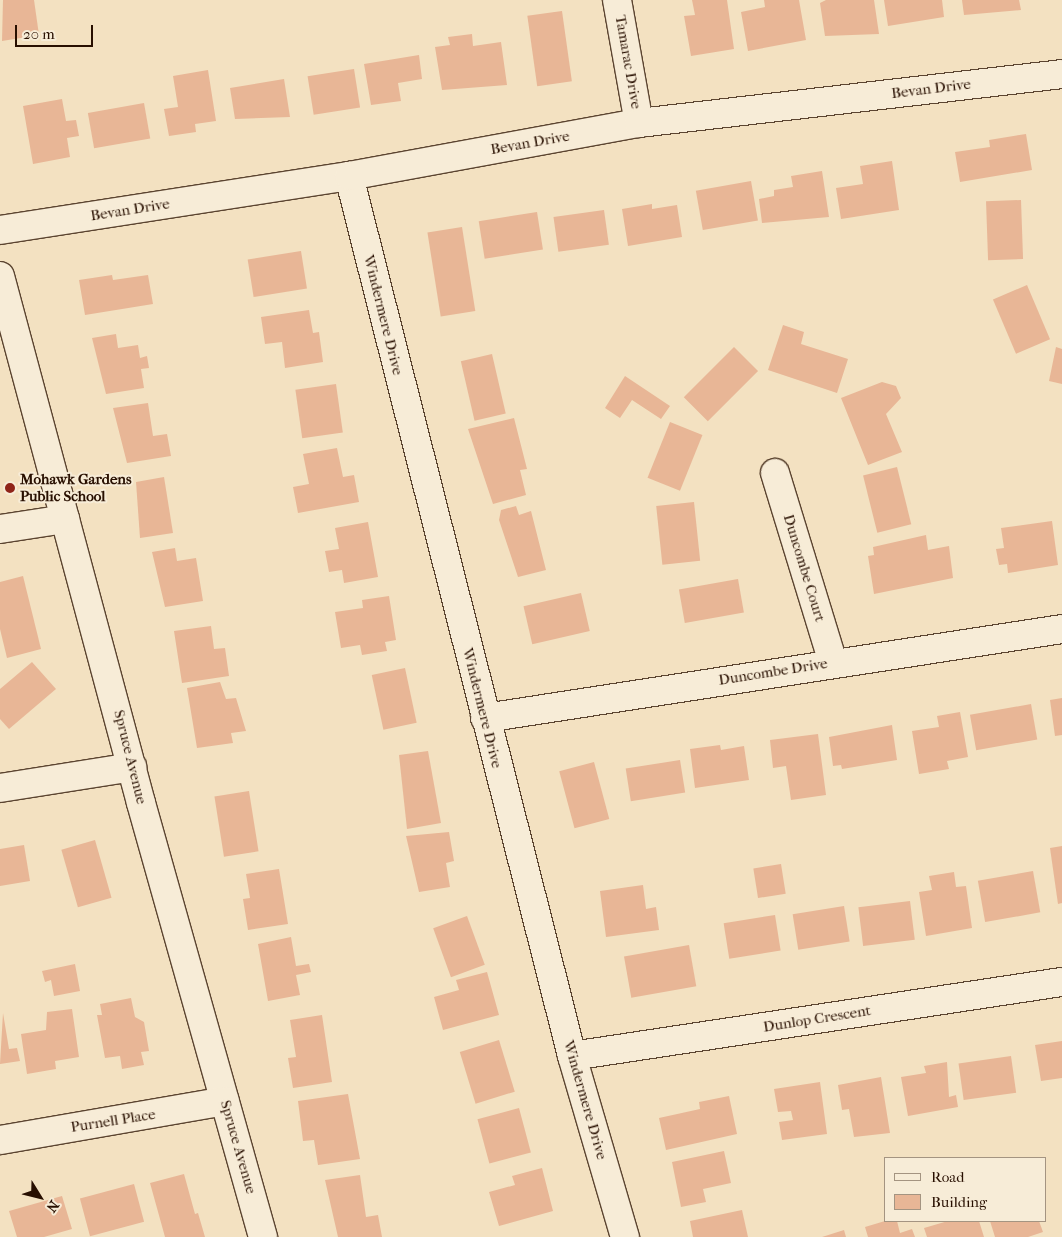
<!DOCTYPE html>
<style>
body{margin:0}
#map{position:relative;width:1062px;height:1237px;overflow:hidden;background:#f3e1c1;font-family:"IM FELL French Canon",serif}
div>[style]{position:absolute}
.building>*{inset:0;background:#e8b696;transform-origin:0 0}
.roads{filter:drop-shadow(1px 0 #5b4430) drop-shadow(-1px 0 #5b4430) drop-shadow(0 1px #5b4430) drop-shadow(0 -1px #5b4430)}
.minor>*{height:28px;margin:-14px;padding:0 14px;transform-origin:14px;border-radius:14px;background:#f7ecd7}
.dots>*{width:14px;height:14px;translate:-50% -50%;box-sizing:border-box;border:2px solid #f7ecd7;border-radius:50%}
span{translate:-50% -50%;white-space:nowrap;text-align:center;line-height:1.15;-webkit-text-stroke:4px #f7ecd7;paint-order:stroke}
.street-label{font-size:15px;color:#280f00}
.poi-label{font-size:15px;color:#280f00;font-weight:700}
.left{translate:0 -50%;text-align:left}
.legend{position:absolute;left:884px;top:1157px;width:162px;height:65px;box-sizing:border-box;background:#f7ecd7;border:1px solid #a49481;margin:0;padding:6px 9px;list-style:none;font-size:15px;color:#280f00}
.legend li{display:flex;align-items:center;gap:10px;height:25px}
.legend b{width:25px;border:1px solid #a49481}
.north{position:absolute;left:15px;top:1172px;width:50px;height:50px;-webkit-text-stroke:4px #f7ecd7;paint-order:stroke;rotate:126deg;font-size:14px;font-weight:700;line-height:20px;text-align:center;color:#280f00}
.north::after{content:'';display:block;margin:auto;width:18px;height:22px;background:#280f00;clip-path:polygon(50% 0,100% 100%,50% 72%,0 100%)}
.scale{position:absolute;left:15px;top:25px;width:78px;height:22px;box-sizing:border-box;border:2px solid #280f00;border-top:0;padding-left:6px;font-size:15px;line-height:18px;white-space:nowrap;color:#280f00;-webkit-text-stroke:4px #f7ecd7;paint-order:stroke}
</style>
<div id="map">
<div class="building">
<i style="clip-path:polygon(3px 0,34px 0,39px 35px,2px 41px)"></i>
<i style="clip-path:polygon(692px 0,727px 0,734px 49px,691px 56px,684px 16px,695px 15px)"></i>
<i style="clip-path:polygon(764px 0,799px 0,806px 40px,748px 51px,741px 12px,765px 7px)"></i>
<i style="clip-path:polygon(826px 0,874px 0,879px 34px,825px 36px,820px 3px)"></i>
<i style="clip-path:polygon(884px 0,942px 0,944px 17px,888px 26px)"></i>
<i style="clip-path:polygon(962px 0,1019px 0,1021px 10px,964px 15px)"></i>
<i style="left:562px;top:11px;width:71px;height:35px;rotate:82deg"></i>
<i style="clip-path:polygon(472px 34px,473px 46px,501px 42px,507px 85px,442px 90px,435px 47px,450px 45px,448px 37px)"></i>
<i style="clip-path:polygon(419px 55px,422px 79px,398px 83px,401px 101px,371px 105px,364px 64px)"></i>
<i style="left:354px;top:69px;width:39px;height:47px;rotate:81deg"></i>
<i style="clip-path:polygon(208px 70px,216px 121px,195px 124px,196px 132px,169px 136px,164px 109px,178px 107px,173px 76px)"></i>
<i style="clip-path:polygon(284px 79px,290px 117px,235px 119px,230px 88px)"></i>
<i style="clip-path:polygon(62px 99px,66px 121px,76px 120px,79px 136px,67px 138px,70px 157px,33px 164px,23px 106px)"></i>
<i style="left:144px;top:103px;width:36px;height:57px;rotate:80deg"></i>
<i style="clip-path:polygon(1026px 134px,1032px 170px,960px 182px,955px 152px,990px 147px,989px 140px)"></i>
<i style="clip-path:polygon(892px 161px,899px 210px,841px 219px,836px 188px,863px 184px,860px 166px)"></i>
<i style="clip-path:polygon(822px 171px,829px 217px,762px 223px,759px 199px,774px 196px,774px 190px,793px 187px,791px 176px)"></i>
<i style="left:751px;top:181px;width:40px;height:56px;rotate:80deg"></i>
<i style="left:1021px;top:200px;width:59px;height:35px;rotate:88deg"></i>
<i style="clip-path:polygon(652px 204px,652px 209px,677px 205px,682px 237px,628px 246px,622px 209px)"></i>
<i style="left:604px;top:210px;width:35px;height:51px;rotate:82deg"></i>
<i style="left:537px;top:212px;width:38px;height:59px;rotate:81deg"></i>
<i style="left:462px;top:227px;width:85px;height:35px;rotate:81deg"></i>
<i style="left:301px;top:251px;width:38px;height:54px;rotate:81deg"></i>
<i style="clip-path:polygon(112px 275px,113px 280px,148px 275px,153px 304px,85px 315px,79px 280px)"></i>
<i style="left:1027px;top:285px;width:59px;height:37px;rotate:67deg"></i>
<i style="clip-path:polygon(309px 310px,313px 333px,319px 332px,323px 362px,285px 368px,282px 342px,265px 344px,261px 317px)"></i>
<i style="clip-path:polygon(783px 325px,804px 332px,801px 344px,848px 359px,837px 393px,768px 370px)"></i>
<i style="clip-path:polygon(116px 334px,118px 348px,138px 345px,140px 358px,147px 356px,149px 368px,141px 369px,144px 388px,106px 394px,92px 338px)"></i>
<i style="left:734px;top:347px;width:34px;height:71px;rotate:45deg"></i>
<i style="clip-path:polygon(1056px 347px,1062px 349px,1062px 384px,1049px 381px)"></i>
<i style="left:492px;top:354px;width:61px;height:32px;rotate:77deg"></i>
<i style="clip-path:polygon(625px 376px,670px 406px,661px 419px,632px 400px,620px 418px,605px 408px)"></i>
<i style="clip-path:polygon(882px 382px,896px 386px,901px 398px,886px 414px,902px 452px,868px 465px,841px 398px)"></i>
<i style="left:336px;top:384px;width:49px;height:41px;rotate:82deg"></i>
<i style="clip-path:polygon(148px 403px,153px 436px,167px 434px,171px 456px,127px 463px,113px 408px)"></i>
<i style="clip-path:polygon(514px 418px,527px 469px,520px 470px,526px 495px,493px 504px,468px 429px)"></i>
<i style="left:670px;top:422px;width:35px;height:60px;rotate:22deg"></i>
<i style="clip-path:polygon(337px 448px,343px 477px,354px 475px,359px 502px,298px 513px,293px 487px,309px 484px,303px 454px)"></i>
<i style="left:897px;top:467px;width:59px;height:35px;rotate:76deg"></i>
<i style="clip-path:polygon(164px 477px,173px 533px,140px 538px,136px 482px)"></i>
<i style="left:694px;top:502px;width:59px;height:38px;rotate:84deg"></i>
<i style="clip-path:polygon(516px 506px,519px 515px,531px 511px,546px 570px,518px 577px,499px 520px,501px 510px)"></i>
<i style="clip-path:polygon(1052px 521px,1058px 565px,1008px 573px,1007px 564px,999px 565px,996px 549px,1004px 548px,1001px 528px)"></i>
<i style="clip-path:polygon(368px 522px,378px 577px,344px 583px,342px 570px,329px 572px,325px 551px,339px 549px,335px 528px)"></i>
<i style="clip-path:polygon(926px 535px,928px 550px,949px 546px,953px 578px,874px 594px,868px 556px,874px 555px,873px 547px)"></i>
<i style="clip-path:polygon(175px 548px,177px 561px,196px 558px,203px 601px,165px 607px,152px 552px)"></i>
<i style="clip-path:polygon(23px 576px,41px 649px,7px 658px,0 629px,0 582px)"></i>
<i style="left:738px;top:579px;width:34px;height:60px;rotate:80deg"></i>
<i style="left:581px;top:593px;width:39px;height:59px;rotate:77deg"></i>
<i style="clip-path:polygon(389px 596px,396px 640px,385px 642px,387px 651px,362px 655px,360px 645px,341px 648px,335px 612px,363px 608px,362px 600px)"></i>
<i style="clip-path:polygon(211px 626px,214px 649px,225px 648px,229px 676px,182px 683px,174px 631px)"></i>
<i style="clip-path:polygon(32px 662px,56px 689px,9px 729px,0 719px,0 689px)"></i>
<i style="left:405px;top:668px;width:56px;height:34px;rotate:78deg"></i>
<i style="clip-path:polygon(220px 682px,226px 699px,236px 698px,246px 731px,231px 733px,233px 743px,197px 748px,187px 688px)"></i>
<i style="clip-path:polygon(1062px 698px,1062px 735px,1055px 736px,1050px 700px)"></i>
<i style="left:1031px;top:704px;width:36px;height:62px;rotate:80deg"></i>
<i style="clip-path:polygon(960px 712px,968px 757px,947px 761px,949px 769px,919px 774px,912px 731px,939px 727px,937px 716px)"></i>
<i style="clip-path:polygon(892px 725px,897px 760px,842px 769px,841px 765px,833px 766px,829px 737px)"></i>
<i style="clip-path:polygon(818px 734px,826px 795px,791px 800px,786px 766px,773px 768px,770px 740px)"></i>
<i style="clip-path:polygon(720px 745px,721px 750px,744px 746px,749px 780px,695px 788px,690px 749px)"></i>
<i style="clip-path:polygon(428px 751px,441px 823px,407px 829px,399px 755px)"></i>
<i style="left:680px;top:760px;width:33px;height:55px;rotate:81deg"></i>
<i style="left:594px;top:762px;width:59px;height:36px;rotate:75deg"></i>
<i style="left:249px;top:791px;width:61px;height:35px;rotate:81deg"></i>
<i style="clip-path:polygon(449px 832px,454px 861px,446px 863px,450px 887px,419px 892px,406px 836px)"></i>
<i style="left:95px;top:840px;width:60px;height:35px;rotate:74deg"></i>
<i style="clip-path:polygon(24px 845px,30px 881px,0 886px,0 849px)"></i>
<i style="clip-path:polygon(1062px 846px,1062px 903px,1058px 904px,1050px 848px)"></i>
<i style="left:781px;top:864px;width:30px;height:28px;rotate:81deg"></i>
<i style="clip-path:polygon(279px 869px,288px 924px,248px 930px,243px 899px,250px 898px,246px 874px)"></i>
<i style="left:1033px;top:871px;width:42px;height:56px;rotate:80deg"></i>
<i style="clip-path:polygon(954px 872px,956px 887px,966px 886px,972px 928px,926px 936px,919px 892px,932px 890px,929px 876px)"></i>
<i style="clip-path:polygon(643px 885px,646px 909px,656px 907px,659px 930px,606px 937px,600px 891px)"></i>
<i style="left:910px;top:901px;width:39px;height:52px;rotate:83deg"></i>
<i style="left:844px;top:906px;width:36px;height:52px;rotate:81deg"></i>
<i style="left:775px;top:915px;width:36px;height:52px;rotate:81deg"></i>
<i style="left:467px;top:916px;width:52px;height:36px;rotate:70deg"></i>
<i style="clip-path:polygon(291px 937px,296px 966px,309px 964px,311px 972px,296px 975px,300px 995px,268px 1001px,258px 944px)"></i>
<i style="left:689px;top:945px;width:42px;height:66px;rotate:80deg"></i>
<i style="clip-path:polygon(75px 964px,80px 991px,54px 996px,51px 980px,45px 982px,42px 971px)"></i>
<i style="clip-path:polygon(487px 972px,499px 1015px,443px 1030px,434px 997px,459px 990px,456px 980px)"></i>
<i style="clip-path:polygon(131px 998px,135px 1017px,144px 1022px,149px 1051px,141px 1052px,144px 1065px,122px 1069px,120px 1056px,105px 1058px,97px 1015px,102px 1015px,100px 1004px)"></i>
<i style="clip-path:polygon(72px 1009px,79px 1057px,55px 1061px,56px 1069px,27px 1074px,21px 1034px,46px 1030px,47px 1012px)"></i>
<i style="clip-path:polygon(3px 1013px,9px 1049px,17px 1048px,20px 1061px,0 1064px)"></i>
<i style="clip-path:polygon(322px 1015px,332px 1082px,293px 1088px,288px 1058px,296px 1057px,290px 1020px)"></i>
<i style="left:499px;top:1040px;width:54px;height:41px;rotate:73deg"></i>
<i style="clip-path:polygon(1062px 1041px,1062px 1078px,1041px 1081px,1035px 1045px)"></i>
<i style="left:1011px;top:1056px;width:37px;height:53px;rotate:82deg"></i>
<i style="clip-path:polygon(947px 1062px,949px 1097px,956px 1095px,958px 1107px,908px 1116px,901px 1077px,926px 1073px,924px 1066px)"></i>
<i style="clip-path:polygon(881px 1077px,890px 1133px,854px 1137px,849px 1109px,842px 1110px,838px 1085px)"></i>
<i style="clip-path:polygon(820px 1082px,827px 1134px,782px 1140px,779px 1122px,793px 1120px,791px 1111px,778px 1112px,774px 1089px)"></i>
<i style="clip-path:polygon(348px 1094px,360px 1159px,318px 1165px,314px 1140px,303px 1141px,298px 1101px)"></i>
<i style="clip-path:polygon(729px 1096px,737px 1134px,666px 1150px,659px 1118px,700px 1109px,699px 1102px)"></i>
<i style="left:519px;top:1108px;width:46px;height:43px;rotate:75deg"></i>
<i style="clip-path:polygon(724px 1151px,731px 1183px,703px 1189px,706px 1202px,681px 1207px,672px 1162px)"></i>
<i style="clip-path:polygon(542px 1168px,553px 1211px,499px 1226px,489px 1192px,515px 1185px,512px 1176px)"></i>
<i style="clip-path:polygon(184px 1174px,195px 1214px,198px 1213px,205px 1237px,165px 1237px,150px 1183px)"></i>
<i style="clip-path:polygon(360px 1175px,366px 1217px,378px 1215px,382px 1237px,338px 1237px,325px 1180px)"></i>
<i style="left:134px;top:1184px;width:39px;height:56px;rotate:75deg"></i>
<i style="clip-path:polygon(62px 1196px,72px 1229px,44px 1237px,17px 1237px,9px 1211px)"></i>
<i style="clip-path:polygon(742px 1210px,748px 1237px,693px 1237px,690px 1221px)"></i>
<i style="clip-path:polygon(885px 1221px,897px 1221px,900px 1233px,912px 1229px,915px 1237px,868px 1237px,865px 1227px)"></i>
<i style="clip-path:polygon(948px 1221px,979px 1221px,984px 1237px,927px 1237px,924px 1228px)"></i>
<i style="clip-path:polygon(990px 1221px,1039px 1221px,1043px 1232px,1028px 1237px,995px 1237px)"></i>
<i style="clip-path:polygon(844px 1230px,846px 1237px,822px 1237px)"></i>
</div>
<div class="roads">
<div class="minor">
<i style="left:617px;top:0;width:125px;rotate:79.9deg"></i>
<i style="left:349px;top:176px;width:908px;rotate:75.78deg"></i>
<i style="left:572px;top:1056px;width:189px;rotate:73.7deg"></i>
<i style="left:0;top:230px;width:353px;rotate:-8.8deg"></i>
<i style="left:349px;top:176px;width:295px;rotate:-10.4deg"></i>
<i style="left:639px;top:123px;width:426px;rotate:-6.6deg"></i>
<i style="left:0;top:276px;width:546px;rotate:75.02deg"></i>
<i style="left:141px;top:803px;width:451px;rotate:74.3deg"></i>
<i style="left:775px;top:473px;width:199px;rotate:73deg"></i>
<i style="left:0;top:529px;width:66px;rotate:-8.7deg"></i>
<i style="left:485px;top:718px;width:584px;rotate:-8.77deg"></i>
<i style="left:0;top:788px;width:134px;rotate:-9deg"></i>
<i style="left:572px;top:1056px;width:496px;rotate:-8.6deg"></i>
<i style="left:0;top:1140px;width:228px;rotate:-9.8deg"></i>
</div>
</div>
<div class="dots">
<i style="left:10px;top:488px;background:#8f2418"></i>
</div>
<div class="street-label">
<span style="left:628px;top:62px;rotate:80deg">Tamarac Drive</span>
<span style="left:931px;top:89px;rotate:-7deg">Bevan Drive</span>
<span style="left:530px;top:143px;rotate:-10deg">Bevan Drive</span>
<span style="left:130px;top:210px;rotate:-9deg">Bevan Drive</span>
<span style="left:383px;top:315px;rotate:76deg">Windermere Drive</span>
<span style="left:804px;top:568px;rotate:73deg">Duncombe Court</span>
<span style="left:773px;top:672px;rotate:-9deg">Duncombe Drive</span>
<span style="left:482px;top:708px;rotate:76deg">Windermere Drive</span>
<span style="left:130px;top:757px;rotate:76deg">Spruce Avenue</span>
<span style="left:817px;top:1019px;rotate:-9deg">Dunlop Crescent</span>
<span style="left:585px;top:1100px;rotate:74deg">Windermere Drive</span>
<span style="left:113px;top:1121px;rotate:-9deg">Purnell Place</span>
<span style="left:238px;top:1147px;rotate:74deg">Spruce Avenue</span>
</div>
<div class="poi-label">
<span class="left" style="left:20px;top:488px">Mohawk Gardens<br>Public School</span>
</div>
<ul class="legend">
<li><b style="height:6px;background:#f7ecd7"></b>Road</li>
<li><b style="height:14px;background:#e8b696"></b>Building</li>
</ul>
<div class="north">N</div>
<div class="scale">20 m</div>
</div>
